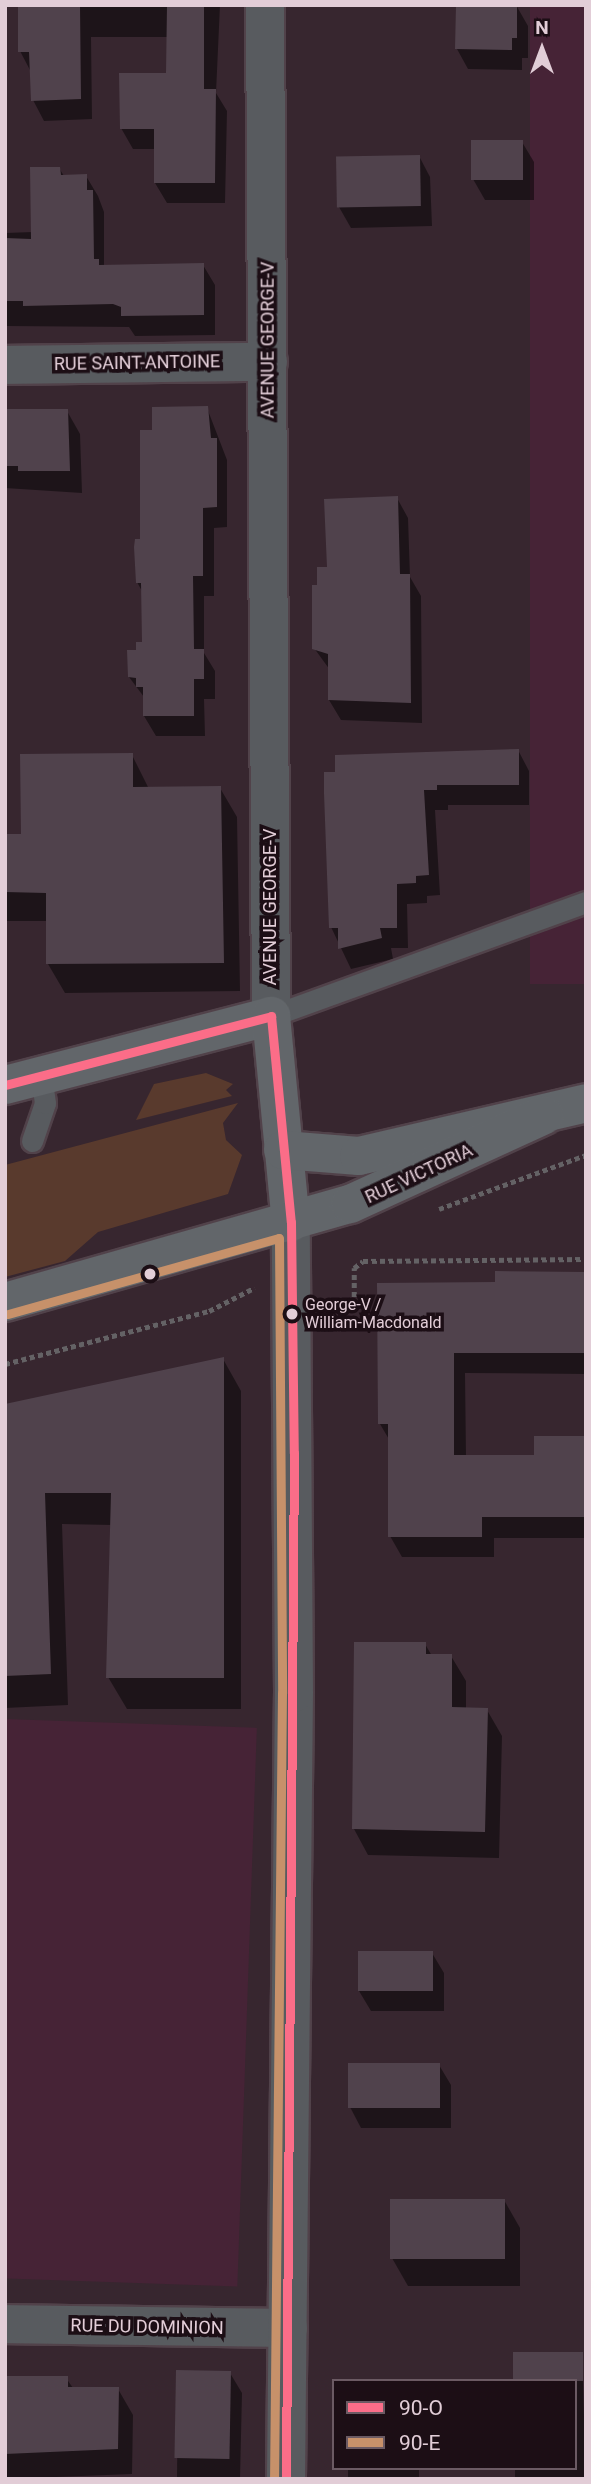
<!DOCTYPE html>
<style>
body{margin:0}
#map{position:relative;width:591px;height:2484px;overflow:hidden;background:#37262f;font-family:Roboto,sans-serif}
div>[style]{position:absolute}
.built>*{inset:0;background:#462336;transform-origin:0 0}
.green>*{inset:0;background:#593a2d}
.shadow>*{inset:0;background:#0007;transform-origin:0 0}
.building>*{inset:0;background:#50424c;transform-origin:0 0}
.path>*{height:4.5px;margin-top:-2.25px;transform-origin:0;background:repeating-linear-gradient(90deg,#646265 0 5px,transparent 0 8.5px)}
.roads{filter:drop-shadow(2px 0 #51424a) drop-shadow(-2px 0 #51424a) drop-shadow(0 2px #51424a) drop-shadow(0 -2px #51424a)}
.service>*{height:21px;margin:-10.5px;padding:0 10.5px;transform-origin:10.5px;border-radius:10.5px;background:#585b5f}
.minor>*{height:38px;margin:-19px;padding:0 19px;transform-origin:19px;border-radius:19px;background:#585b5f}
.tertiary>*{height:38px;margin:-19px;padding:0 19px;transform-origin:19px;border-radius:19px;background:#585b5f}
.secondary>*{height:38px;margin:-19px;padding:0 19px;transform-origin:19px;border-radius:19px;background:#62666a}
.bus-1>*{height:9px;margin:-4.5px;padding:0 4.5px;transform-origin:4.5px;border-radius:4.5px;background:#fb6d88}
.bus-2>*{height:9px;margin:-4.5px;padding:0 4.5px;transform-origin:4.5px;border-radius:4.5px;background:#c7916a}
.dots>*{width:19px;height:19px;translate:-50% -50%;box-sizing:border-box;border:4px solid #1c0e15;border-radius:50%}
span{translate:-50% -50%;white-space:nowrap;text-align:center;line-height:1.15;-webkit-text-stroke:7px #1c0e15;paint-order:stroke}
.bus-label{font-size:16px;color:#e2cdd7}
.left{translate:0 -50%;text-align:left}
.street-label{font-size:18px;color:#e2cdd7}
.frame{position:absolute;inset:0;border:7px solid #e2cdd7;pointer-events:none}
.legend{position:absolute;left:332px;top:2379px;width:245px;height:91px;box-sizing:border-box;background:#1c0e15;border:2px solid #6b5a63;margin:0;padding:9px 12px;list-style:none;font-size:21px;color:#e2cdd7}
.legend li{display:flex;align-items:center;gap:14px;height:35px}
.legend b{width:35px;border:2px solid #6b5a63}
.north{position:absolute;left:507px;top:14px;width:70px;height:70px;-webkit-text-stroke:5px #1c0e15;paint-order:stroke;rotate:0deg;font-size:19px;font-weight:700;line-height:28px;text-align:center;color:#e2cdd7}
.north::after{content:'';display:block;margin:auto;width:24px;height:32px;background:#e2cdd7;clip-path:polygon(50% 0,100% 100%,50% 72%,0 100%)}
</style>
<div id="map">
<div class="built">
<i style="left:530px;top:5px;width:56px;height:979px"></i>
<i style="left:5px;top:1719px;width:252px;height:559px;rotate:2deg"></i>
</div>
<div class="green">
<i style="clip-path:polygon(206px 1073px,233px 1084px,226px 1090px,232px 1096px,136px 1120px,154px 1084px)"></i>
<i style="clip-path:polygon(238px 1103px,223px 1123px,226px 1140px,242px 1155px,228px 1194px,98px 1232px,65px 1261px,5px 1277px,5px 1165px)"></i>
</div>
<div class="shadow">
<i style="clip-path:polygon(19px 5px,220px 5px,216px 93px,227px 111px,225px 203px,167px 203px,155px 183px,155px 149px,133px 149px,121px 128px,167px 75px,168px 37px,91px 37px,92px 119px,44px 121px,33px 100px,31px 72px,20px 51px)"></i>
<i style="clip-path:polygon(516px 5px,528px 26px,528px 58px,522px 58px,522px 70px,468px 69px,457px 49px)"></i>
<i style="clip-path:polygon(522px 142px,534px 162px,534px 200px,485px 200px,473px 179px)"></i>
<i style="clip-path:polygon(419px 156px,430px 177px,432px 226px,351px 228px,339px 207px)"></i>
<i style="clip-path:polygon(59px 168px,64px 176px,86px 176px,98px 196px,104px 212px,104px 266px,203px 265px,215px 285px,215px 335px,135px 336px,129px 327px,5px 326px,5px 233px,33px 232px)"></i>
<i style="clip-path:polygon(207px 408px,227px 460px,227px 527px,214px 528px,214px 596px,204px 596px,204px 653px,215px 671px,215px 699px,204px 699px,205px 736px,156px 736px,144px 716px,144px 697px,129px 677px,144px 644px,143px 593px,137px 582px,154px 432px)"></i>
<i style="clip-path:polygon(5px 411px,67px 411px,80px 434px,82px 493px,5px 488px)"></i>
<i style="clip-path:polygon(397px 498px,408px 518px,410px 577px,421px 596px,422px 723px,341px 720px,329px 700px,330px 670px,314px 648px,319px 587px)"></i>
<i style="clip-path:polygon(518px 750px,529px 771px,529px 805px,448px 805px,448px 810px,435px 810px,440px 895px,427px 896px,427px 903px,407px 904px,408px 948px,391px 948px,393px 959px,351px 969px,331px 927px,326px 773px)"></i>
<i style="clip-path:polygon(132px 755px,149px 789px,220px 788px,237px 817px,240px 991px,65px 993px,48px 964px,48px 921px,5px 921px,5px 835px,23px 835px)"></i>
<i style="clip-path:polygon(586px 1274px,586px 1374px,465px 1373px,466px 1457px,535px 1457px,586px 1438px,586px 1538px,494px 1538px,494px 1557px,402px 1557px,390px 1536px,390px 1441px,380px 1424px,497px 1284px)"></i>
<i style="clip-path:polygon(223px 1359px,241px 1391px,241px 1709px,127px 1709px,108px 1677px,112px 1525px,62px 1524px,68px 1705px,5px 1708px,5px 1406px)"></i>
<i style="clip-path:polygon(425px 1644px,432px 1656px,451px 1656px,466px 1681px,466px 1709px,487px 1710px,502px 1736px,499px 1858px,368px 1855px,354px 1829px)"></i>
<i style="clip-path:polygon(432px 1953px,444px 1973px,444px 2011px,371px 2011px,359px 1991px)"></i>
<i style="clip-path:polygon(439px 2065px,451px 2085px,451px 2128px,361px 2128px,350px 2107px)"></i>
<i style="clip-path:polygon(504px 2200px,520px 2228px,520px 2286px,408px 2286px,392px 2258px)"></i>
<i style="clip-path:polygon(582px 2354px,586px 2479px,515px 2479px,515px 2468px,575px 2468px,575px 2381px)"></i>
<i style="clip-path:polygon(178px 2372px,230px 2373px,242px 2393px,240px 2479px,177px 2479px)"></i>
<i style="clip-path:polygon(5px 2378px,66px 2378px,73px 2388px,118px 2389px,133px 2415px,132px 2474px,5px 2479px)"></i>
<i style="left:348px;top:2468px;width:71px;height:11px"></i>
</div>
<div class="building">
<i style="clip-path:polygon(18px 5px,80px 5px,81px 99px,31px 101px,29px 52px,18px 52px)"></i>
<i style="clip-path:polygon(167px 5px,204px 5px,204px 89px,216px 89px,215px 183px,154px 183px,154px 129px,120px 129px,119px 73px,166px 73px)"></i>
<i style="clip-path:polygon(456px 5px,517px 5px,517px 38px,512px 38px,512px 50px,455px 49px)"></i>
<i style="left:471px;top:140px;width:52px;height:40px"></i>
<i style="left:420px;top:155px;width:51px;height:84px;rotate:89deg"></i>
<i style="clip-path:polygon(30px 167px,60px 167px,61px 175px,87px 174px,87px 190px,93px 190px,94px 259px,99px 259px,99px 265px,204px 263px,204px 315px,121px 316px,121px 307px,113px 304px,23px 306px,23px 301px,5px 301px,5px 238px,31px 239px)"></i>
<i style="clip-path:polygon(208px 406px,211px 438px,217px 438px,217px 507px,203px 508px,203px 576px,193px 576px,194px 649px,204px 649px,204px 679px,194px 679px,194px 716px,143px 716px,143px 687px,136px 687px,136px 678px,128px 677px,127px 650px,136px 650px,136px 642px,142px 642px,141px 583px,136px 583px,134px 547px,135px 539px,140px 539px,140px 430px,152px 430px,152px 407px)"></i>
<i style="clip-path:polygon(5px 409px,68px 409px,70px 471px,18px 471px,18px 466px,5px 466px)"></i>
<i style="clip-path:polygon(398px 496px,400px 574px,410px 574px,411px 703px,328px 700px,328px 654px,312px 649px,312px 585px,317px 585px,317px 567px,327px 567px,324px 499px)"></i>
<i style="clip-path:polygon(519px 749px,519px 785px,437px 785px,437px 790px,424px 790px,429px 875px,416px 876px,416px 883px,397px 884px,397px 928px,380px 928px,382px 938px,338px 949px,338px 928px,329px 928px,324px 793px,324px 772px,335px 772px,335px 755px)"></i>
<i style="clip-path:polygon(133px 753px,133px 787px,221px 786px,224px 963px,46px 964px,46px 893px,5px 892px,5px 834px,21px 834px,20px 754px)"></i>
<i style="clip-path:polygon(495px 1271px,586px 1272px,586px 1353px,454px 1353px,454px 1455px,534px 1455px,534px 1436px,586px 1436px,586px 1517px,482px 1517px,482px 1537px,388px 1537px,388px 1424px,378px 1424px,377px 1283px,495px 1282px)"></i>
<i style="clip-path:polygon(224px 1357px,224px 1678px,106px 1678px,111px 1493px,45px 1493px,51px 1674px,5px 1676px,5px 1404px)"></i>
<i style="clip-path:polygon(354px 1642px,426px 1642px,426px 1654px,452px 1654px,452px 1707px,488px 1708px,485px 1832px,352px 1829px)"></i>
<i style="left:358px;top:1951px;width:75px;height:40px"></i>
<i style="left:348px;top:2063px;width:92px;height:45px"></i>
<i style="left:390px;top:2199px;width:115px;height:60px"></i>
<i style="left:513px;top:2352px;width:70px;height:29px"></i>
<i style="left:176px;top:2370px;width:55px;height:88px;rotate:1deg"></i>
<i style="clip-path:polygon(5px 2376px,68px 2376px,68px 2387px,119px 2387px,118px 2449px,5px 2454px)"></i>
</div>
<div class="path">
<i style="left:439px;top:1209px;width:157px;rotate:-20.2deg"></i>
<i style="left:329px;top:1305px;width:25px"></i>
<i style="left:354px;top:1305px;width:37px;rotate:-90deg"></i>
<i style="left:354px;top:1268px;width:11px;rotate:-38deg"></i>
<i style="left:363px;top:1261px;width:223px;rotate:-0.5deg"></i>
<i style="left:5px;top:1364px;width:211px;rotate:-14.6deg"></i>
<i style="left:209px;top:1311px;width:51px;rotate:-27.1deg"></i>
</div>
<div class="roads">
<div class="service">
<i style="left:271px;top:1016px;width:335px;rotate:-19.9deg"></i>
<i style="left:32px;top:1141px;width:40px;rotate:-71.1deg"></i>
<i style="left:45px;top:1103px;width:27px;rotate:-98deg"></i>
</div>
<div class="minor">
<i style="left:5px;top:2324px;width:283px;rotate:0.8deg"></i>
</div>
<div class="tertiary">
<i style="left:265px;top:5px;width:1011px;rotate:89.66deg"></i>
<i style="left:5px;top:365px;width:263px;rotate:-0.7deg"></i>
<i style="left:286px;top:2479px;width:786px;rotate:-89.42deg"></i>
<i style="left:294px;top:1693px;width:471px;rotate:-90.4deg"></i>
</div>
<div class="secondary">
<i style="left:5px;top:1085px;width:275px;rotate:-14.5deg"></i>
<i style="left:271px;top:1016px;width:207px;rotate:84.5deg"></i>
<i style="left:283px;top:1150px;width:76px;rotate:4.5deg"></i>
<i style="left:359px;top:1156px;width:233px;rotate:-13.1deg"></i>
<i style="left:5px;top:1302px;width:359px;rotate:-15.9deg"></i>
<i style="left:350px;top:1204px;width:213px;rotate:-24.6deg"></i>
</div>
</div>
<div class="bus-1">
<i style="left:5px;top:1085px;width:275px;rotate:-14.5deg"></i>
<i style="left:271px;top:1016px;width:207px;rotate:84.5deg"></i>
<i style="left:291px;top:1222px;width:231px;rotate:89.3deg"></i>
<i style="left:294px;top:1453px;width:1026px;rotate:90.45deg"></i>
</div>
<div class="bus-2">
<i style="left:8px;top:1314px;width:281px;rotate:-15.7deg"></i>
<i style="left:279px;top:1238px;width:455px;rotate:89.6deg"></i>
<i style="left:282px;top:1693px;width:786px;rotate:90.58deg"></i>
</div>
<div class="dots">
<i style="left:150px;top:1274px;background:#e2cdd7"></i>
<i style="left:292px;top:1314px;background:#e2cdd7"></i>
</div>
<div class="bus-label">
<span class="left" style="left:305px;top:1314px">George-V /<br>William-Macdonald</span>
</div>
<div class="street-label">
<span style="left:268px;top:340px;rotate:-90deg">AVENUE GEORGE-V</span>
<span style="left:137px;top:363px;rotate:-1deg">RUE SAINT-ANTOINE</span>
<span style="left:270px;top:907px;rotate:-90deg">AVENUE GEORGE-V</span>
<span style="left:419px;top:1174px;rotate:-25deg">RUE VICTORIA</span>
<span style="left:147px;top:2327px;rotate:1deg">RUE DU DOMINION</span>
</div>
<div class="frame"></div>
<ul class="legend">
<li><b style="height:9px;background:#fb6d88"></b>90-O</li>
<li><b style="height:9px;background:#c7916a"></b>90-E</li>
</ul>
<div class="north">N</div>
</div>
